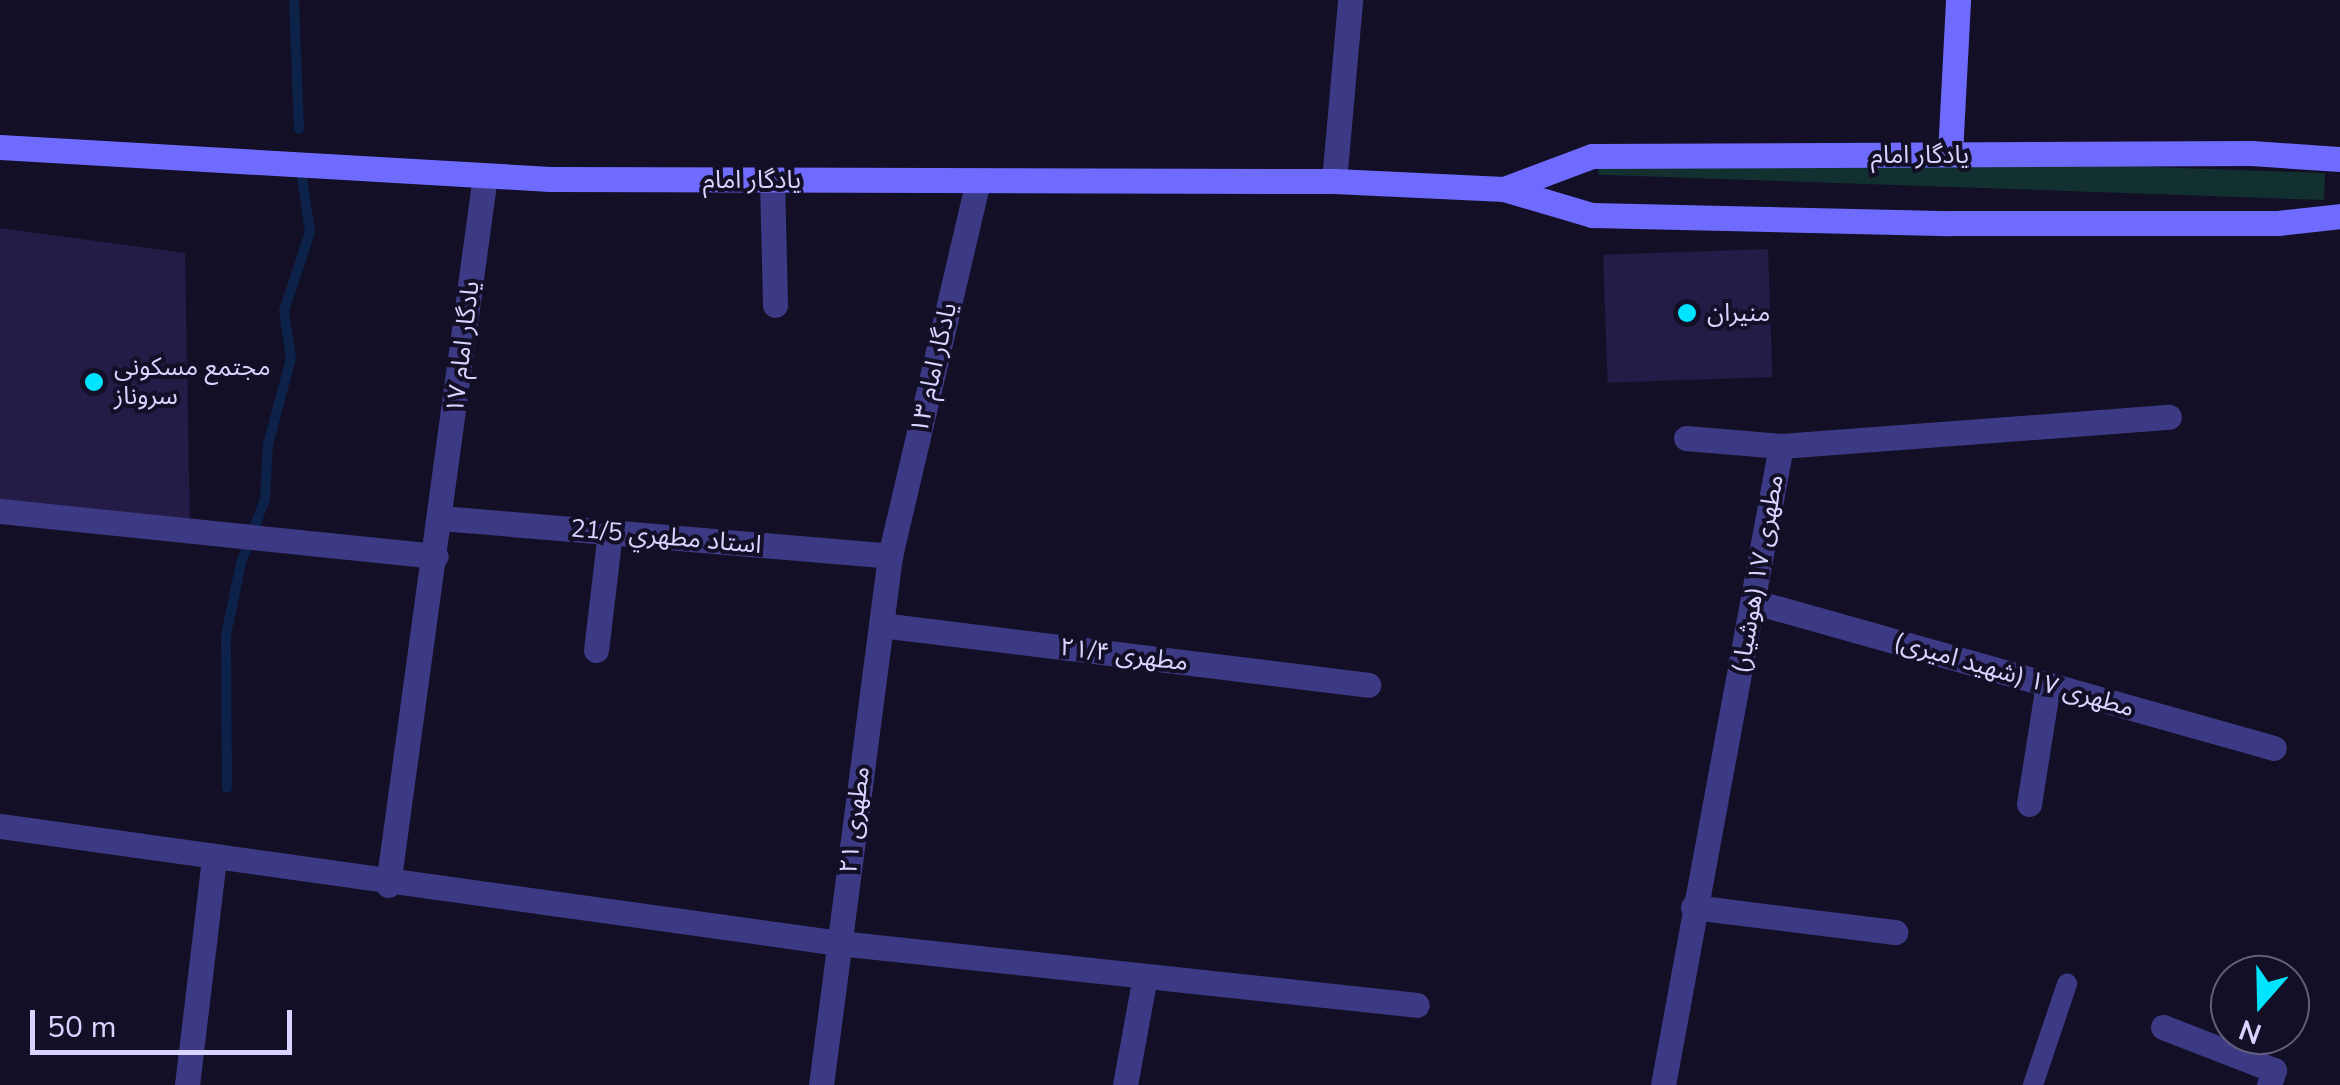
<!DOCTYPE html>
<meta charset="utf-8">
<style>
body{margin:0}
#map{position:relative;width:2340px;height:1085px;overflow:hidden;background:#130f26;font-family:"Nunito Sans","Noto Sans Arabic",sans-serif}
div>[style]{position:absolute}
.green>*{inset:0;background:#12302f;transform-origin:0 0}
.stream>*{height:10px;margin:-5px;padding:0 5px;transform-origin:5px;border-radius:5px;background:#0c2248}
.building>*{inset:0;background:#241b47;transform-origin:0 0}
.lane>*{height:20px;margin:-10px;padding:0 10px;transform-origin:10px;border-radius:10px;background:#3d3a85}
.street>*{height:25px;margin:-12.5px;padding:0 12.5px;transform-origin:12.5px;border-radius:12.5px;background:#3d3a85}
.secondary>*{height:25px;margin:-12.5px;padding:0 12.5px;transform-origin:12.5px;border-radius:12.5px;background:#6f6bff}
.dots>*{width:28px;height:28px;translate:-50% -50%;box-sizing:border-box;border:5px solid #130f26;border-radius:50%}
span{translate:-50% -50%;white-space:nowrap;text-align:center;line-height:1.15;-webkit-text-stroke:8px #130f26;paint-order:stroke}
.street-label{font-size:25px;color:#d9d4ff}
.poi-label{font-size:25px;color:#d9d4ff}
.left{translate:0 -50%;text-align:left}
.north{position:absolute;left:2210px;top:955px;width:100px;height:100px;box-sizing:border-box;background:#130f26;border:2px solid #625e7d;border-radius:50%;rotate:200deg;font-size:28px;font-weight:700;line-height:40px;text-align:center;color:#d9d4ff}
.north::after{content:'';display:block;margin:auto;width:35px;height:45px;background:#00e5ff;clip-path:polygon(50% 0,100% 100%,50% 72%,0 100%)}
.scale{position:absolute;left:30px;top:1010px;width:262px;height:45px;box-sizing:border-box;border:5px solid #d9d4ff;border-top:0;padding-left:12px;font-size:30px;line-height:35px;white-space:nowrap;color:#d9d4ff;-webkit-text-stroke:8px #130f26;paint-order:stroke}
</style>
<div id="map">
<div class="green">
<i style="left:2325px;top:173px;width:27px;height:726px;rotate:92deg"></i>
</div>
<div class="stream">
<i style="left:294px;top:0;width:129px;rotate:87.8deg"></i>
<i style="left:227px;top:788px;width:153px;rotate:-90.4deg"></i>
<i style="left:226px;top:635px;width:74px;rotate:-78.2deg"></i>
<i style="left:241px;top:563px;width:68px;rotate:-69.4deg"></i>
<i style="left:265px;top:499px;width:55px;rotate:-86.9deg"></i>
<i style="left:268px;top:444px;width:88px;rotate:-74.9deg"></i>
<i style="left:291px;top:359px;width:49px;rotate:-98.3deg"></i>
<i style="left:284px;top:311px;width:83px;rotate:-71.8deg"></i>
<i style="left:310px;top:232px;width:56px;rotate:-98.3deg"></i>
</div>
<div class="building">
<i style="clip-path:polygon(0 228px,185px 253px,190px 530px,0 511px)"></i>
<i style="left:1768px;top:249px;width:128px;height:165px;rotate:88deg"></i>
</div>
<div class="lane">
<i style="left:2033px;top:1085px;width:107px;rotate:-71.4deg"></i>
</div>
<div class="street">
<i style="left:772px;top:180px;width:125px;rotate:88.6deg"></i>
<i style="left:1334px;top:181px;width:182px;rotate:-84.9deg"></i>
<i style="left:1686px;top:438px;width:95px;rotate:4.8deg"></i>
<i style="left:0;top:511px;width:438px;rotate:5.9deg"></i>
<i style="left:441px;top:518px;width:451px;rotate:4.8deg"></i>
<i style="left:1755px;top:602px;width:539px;rotate:15.71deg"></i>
<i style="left:881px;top:625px;width:491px;rotate:7deg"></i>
<i style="left:596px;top:650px;width:119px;rotate:-83.2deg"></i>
<i style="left:2029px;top:804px;width:121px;rotate:-81deg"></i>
<i style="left:0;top:826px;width:847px;rotate:7.94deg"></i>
<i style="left:839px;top:943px;width:581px;rotate:6.12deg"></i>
<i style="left:388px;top:885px;width:716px;rotate:-82.21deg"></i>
<i style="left:1693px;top:907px;width:204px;rotate:7.1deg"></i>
<i style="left:2163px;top:1027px;width:119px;rotate:21.2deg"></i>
<i style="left:2274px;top:1070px;width:16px;rotate:108deg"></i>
<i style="left:187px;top:1085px;width:229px;rotate:-83.2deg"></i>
<i style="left:821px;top:1085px;width:533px;rotate:-82.57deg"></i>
<i style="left:890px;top:556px;width:385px;rotate:-76.8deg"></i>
<i style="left:1125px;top:1085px;width:111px;rotate:-79.6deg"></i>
<i style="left:1663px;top:1085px;width:650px;rotate:-79.54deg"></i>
<i style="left:1781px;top:446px;width:389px;rotate:-4.3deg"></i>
</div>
<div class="secondary">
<i style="left:0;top:147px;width:551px;rotate:3.33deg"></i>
<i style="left:550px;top:179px;width:784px;rotate:0.15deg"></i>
<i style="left:1334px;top:181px;width:170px;rotate:2.7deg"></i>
<i style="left:1504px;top:189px;width:92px;rotate:16.5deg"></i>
<i style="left:1592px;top:215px;width:359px;rotate:1.3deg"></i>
<i style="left:1951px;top:223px;width:327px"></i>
<i style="left:2278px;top:223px;width:62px;rotate:-6.4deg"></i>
<i style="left:1950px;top:154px;width:154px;rotate:-87deg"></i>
<i style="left:1504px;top:189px;width:94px;rotate:-20.6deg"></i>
<i style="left:1592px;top:156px;width:659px;rotate:-0.26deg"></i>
<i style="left:2251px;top:153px;width:89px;rotate:3.9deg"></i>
</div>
<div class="dots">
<i style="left:1687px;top:313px;background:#00e5ff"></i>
<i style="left:94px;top:382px;background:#00e5ff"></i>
</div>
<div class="street-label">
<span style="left:1920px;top:155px">یادگار امام</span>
<span style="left:752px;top:180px">یادگار امام</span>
<span style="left:463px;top:347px;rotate:-83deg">یادگار امام ۱۷</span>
<span style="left:934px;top:368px;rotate:-77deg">یادگار امام ۱۳</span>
<span style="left:666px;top:537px;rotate:5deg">استاد مطهري 21/5</span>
<span style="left:1758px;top:574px;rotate:-80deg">مطهری ۱۷ (هوشیار)</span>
<span style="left:1124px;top:655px;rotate:7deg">مطهری ۲۱/۴</span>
<span style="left:2014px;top:675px;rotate:16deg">مطهری ۱۷ (شهید امیری)</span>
<span style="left:855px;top:820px;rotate:-83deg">مطهری ۲۱</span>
</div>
<div class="poi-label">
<span class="left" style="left:1707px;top:313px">منیران</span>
<span class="left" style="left:114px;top:382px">مجتمع مسکونی<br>سروناز</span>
</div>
<div class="north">N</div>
<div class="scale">50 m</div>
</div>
